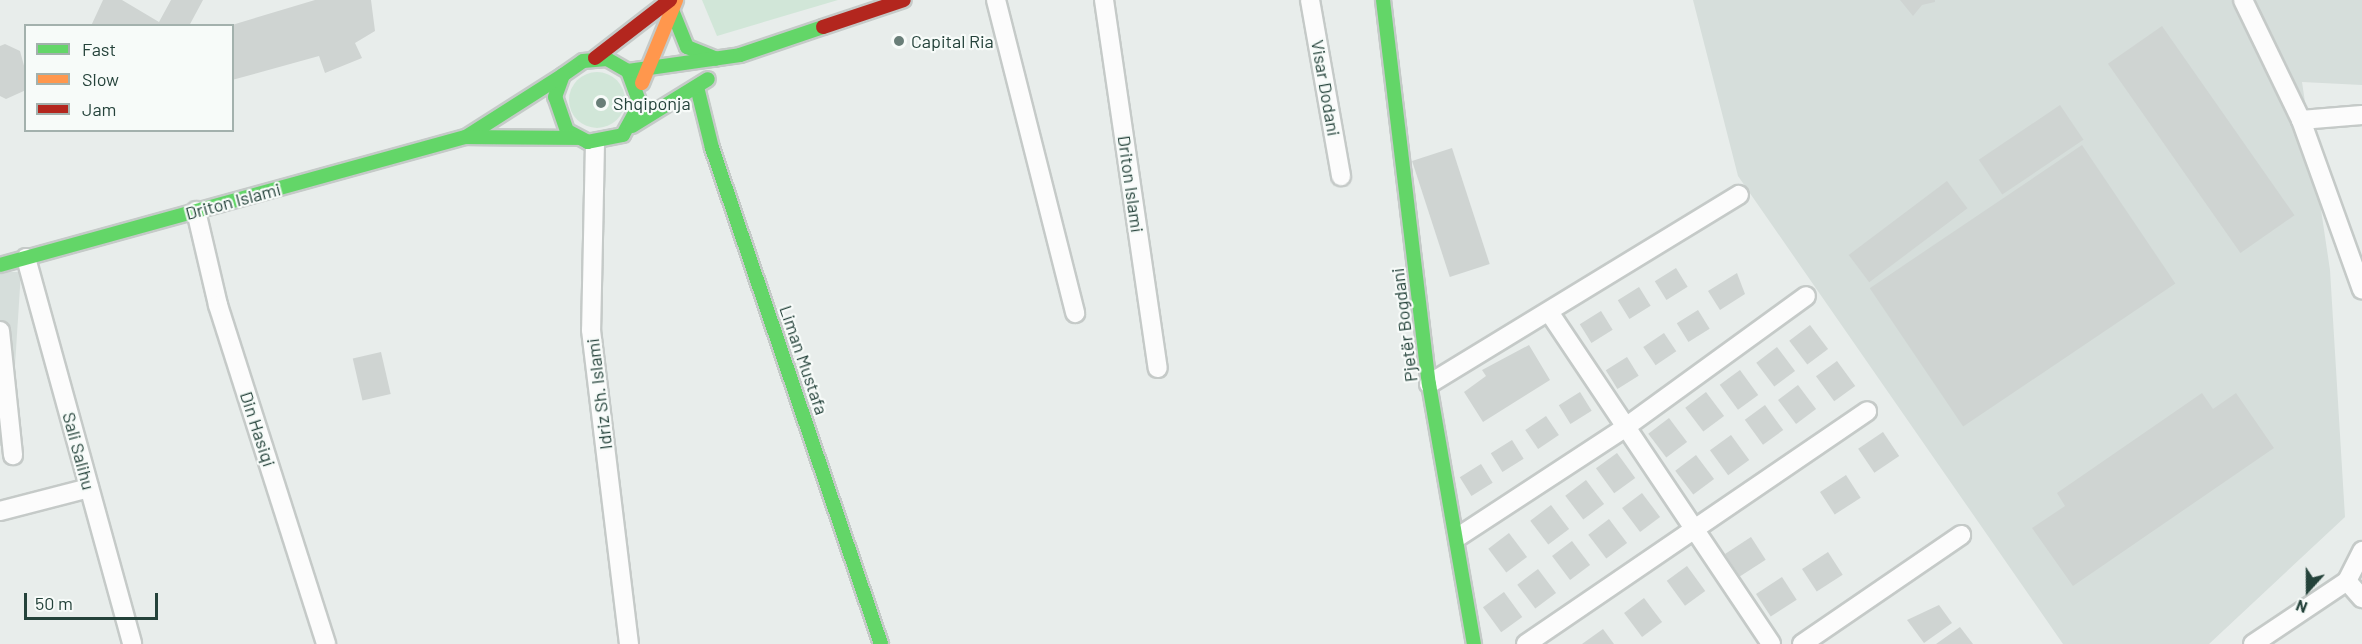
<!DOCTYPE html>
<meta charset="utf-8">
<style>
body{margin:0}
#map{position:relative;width:2362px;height:644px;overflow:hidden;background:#e8edeb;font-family:Barlow,sans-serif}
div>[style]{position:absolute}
.built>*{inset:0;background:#d6dedb}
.green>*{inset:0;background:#d1e6d8}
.round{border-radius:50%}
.building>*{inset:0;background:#cfd4d2;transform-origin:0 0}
.roads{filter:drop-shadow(2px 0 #c5cac8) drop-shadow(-2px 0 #c5cac8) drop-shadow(0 2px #c5cac8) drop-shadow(0 -2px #c5cac8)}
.street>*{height:18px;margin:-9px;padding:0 9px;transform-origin:9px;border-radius:9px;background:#fcfcfc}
.fast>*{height:14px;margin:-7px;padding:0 7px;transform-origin:7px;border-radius:7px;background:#63d668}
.slow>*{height:14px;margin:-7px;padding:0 7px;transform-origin:7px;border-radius:7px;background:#ff974d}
.jam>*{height:14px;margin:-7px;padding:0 7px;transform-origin:7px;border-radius:7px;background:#b3261e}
.dots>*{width:16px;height:16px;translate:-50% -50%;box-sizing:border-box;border:3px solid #f7fbf9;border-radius:50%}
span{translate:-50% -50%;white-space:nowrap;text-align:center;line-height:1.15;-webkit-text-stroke:4.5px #f7fbf9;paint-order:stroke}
.poi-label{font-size:18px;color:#24423a}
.left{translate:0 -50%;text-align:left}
.street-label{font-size:18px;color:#24423a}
.legend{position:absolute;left:24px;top:24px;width:210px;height:108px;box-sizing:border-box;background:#f7fbf9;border:2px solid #a3b1ad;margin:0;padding:8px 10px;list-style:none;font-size:18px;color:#24423a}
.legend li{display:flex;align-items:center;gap:12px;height:30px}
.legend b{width:30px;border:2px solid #a3b1ad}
.north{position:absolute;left:2278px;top:560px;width:60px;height:60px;-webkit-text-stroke:4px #f7fbf9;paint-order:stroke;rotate:201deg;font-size:16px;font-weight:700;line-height:24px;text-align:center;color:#24423a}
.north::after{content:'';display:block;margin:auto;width:21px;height:27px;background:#24423a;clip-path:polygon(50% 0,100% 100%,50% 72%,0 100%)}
.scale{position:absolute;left:24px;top:593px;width:134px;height:27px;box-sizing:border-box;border:3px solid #24423a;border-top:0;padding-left:8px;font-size:18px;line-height:21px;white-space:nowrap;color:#24423a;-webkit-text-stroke:4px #f7fbf9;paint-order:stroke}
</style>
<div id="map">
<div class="built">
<i style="clip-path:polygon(1693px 0,2362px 0,2362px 85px,2302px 82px,2330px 270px,2345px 517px,2209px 644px,2063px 644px,1738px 176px)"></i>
<i style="clip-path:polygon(0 272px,21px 272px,10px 443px,0 446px)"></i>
</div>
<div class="green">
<i style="clip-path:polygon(702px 0,838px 0,717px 36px)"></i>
<i class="round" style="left:569px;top:72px;width:56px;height:56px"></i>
</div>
<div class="building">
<i style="clip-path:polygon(103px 0,122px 0,159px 22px,171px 0,203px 0,189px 26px,91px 26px)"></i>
<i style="clip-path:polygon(315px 0,371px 0,375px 31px,355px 43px,362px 58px,325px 73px,319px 56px,232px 80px,232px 25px)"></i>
<i style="clip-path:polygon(1900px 0,1935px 0,1935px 2px,1922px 5px,1913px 16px)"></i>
<i style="left:2162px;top:26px;width:231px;height:66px;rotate:55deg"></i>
<i style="clip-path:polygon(5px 44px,20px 51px,26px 73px,26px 90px,6px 99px,0 96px,0 46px)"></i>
<i style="left:2060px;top:105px;width:42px;height:98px;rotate:56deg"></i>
<i style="left:2082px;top:145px;width:167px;height:256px;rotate:56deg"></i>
<i style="left:1452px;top:148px;width:122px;height:42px;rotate:72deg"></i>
<i style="left:1947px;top:181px;width:34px;height:123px;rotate:53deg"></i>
<i style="left:1676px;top:268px;width:22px;height:25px;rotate:58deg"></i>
<i style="clip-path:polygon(1737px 273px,1745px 294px,1720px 310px,1708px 291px)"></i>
<i style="left:1639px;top:287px;width:22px;height:25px;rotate:58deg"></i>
<i style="left:1698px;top:310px;width:22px;height:25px;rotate:58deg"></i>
<i style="left:1601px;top:311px;width:22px;height:25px;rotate:58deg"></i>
<i style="left:1810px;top:325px;width:30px;height:26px;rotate:53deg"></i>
<i style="left:1664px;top:333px;width:22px;height:25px;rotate:56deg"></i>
<i style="clip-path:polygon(1529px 345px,1550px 380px,1483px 422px,1464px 392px,1486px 376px,1482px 370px)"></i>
<i style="left:1777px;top:347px;width:30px;height:26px;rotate:53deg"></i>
<i style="left:381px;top:352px;width:43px;height:29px;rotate:77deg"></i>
<i style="left:1627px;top:357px;width:22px;height:25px;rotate:58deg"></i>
<i style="left:1837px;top:361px;width:31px;height:26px;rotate:54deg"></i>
<i style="left:1740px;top:370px;width:31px;height:25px;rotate:54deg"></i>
<i style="left:1798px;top:385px;width:30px;height:25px;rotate:53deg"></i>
<i style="left:1580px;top:392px;width:22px;height:25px;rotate:58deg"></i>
<i style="left:1706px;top:392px;width:30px;height:26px;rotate:53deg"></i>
<i style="clip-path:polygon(2202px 393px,2213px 409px,2236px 393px,2274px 448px,2073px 586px,2032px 528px,2065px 506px,2057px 493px)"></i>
<i style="left:1765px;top:405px;width:31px;height:25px;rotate:54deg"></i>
<i style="left:1546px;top:416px;width:23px;height:25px;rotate:56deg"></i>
<i style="left:1669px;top:418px;width:30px;height:26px;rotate:53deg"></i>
<i style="left:1883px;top:432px;width:29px;height:30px;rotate:56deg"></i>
<i style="left:1731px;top:435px;width:31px;height:26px;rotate:54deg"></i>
<i style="left:1512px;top:440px;width:22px;height:25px;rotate:58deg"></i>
<i style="left:1617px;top:453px;width:31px;height:26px;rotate:54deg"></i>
<i style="left:1696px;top:455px;width:30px;height:26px;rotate:53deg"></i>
<i style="left:1481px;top:464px;width:22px;height:25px;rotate:58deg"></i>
<i style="left:1846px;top:475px;width:27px;height:31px;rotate:57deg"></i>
<i style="left:1586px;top:480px;width:30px;height:26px;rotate:53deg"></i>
<i style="left:1642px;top:493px;width:30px;height:25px;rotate:53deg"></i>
<i style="left:1551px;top:505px;width:30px;height:26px;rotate:53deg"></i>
<i style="left:1609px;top:519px;width:30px;height:26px;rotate:53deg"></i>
<i style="left:1509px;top:533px;width:30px;height:26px;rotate:53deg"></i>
<i style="left:1751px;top:537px;width:27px;height:31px;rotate:57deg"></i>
<i style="left:1572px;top:541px;width:30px;height:25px;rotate:53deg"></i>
<i style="left:1828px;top:552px;width:27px;height:31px;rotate:57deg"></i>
<i style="left:1687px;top:566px;width:31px;height:25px;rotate:54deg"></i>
<i style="left:1538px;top:569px;width:30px;height:26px;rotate:53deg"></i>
<i style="left:1782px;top:577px;width:27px;height:31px;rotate:57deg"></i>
<i style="left:1504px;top:592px;width:31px;height:26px;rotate:54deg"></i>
<i style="left:1644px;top:598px;width:30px;height:25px;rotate:53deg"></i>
<i style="clip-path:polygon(1939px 605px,1952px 623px,1924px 643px,1907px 620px)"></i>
<i style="clip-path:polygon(1960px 627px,1973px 644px,1936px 644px)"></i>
<i style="clip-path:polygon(1603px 629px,1614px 644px,1582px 644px)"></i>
</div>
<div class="roads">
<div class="street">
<i style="left:996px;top:0;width:323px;rotate:75.8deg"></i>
<i style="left:1104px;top:0;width:372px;rotate:81.7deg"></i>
<i style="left:1310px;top:0;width:179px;rotate:80deg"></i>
<i style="left:2243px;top:0;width:133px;rotate:64.2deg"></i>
<i style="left:2301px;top:120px;width:180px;rotate:70.2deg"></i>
<i style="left:2301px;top:120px;width:61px;rotate:-4.7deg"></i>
<i style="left:595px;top:143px;width:187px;rotate:91.2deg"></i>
<i style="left:591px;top:330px;width:316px;rotate:83.1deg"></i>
<i style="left:196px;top:211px;width:97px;rotate:76.8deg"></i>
<i style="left:218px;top:305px;width:356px;rotate:72.3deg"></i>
<i style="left:26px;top:258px;width:400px;rotate:74.6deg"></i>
<i style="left:1549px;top:312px;width:399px;rotate:56.2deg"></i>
<i style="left:0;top:331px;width:125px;rotate:84deg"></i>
<i style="left:1429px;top:384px;width:363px;rotate:-31.4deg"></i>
<i style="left:0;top:511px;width:92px;rotate:-14.5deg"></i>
<i style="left:1458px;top:537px;width:197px;rotate:-33.2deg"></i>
<i style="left:1623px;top:429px;width:226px;rotate:-36deg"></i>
<i style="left:2347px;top:581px;width:23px;rotate:49deg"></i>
<i style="left:1526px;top:644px;width:413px;rotate:-34.3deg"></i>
<i style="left:1802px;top:644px;width:193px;rotate:-34.4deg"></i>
<i style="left:2253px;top:644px;width:113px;rotate:-33.8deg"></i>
<i style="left:2347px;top:581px;width:34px;rotate:-63deg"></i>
</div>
<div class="fast">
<i style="left:1383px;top:0;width:387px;rotate:83.2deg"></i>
<i style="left:1429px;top:384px;width:264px;rotate:80.2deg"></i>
<i style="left:672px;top:10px;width:40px;rotate:68deg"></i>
<i style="left:687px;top:47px;width:31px;rotate:22deg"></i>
<i style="left:628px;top:71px;width:35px;rotate:70deg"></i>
<i style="left:640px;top:104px;width:35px;rotate:119deg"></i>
<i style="left:623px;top:135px;width:36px;rotate:169deg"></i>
<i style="left:588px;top:142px;width:24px;rotate:-152deg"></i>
<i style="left:567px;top:131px;width:36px;rotate:-109deg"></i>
<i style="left:555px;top:97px;width:23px;rotate:-70deg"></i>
<i style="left:563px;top:75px;width:24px;rotate:-35deg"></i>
<i style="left:583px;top:61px;width:24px;rotate:-5deg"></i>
<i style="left:607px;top:59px;width:24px;rotate:30deg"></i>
<i style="left:628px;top:71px;width:113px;rotate:-8.1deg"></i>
<i style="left:740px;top:55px;width:88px;rotate:-18.6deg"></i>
<i style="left:697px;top:87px;width:63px;rotate:76.2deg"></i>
<i style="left:712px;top:148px;width:524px;rotate:71.18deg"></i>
<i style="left:632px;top:126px;width:89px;rotate:-31.7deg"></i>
<i style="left:466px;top:137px;width:115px;rotate:-32.6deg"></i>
<i style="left:0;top:265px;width:483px;rotate:-15.4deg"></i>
<i style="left:466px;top:137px;width:111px;rotate:0.5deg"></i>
</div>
<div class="slow">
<i style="left:642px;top:83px;width:90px;rotate:-67.7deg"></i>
</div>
<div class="jam">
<i style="left:823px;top:27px;width:85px;rotate:-18.4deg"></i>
<i style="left:595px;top:58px;width:95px;rotate:-37.7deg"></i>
</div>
</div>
<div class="dots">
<i style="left:899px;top:41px;background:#697e78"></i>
<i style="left:601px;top:103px;background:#697e78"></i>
</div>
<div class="poi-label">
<span class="left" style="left:911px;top:41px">Capital Ria</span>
<span class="left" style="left:613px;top:103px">Shqiponja</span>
</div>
<div class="street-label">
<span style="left:1326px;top:88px;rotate:80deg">Visar Dodani</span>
<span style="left:1131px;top:184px;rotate:82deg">Driton Islami</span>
<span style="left:233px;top:201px;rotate:-15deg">Driton Islami</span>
<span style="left:1404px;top:325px;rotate:-97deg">Pjetër Bogdani</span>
<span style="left:804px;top:360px;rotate:71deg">Liman Mustafa</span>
<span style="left:599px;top:394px;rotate:-97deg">Idriz Sh. Islami</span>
<span style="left:258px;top:429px;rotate:72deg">Din Hasiqi</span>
<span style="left:79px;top:451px;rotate:75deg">Sali Salihu</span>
</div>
<ul class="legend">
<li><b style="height:8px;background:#63d668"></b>Fast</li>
<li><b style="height:8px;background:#ff974d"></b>Slow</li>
<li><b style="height:8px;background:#b3261e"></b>Jam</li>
</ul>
<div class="north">N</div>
<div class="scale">50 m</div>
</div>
